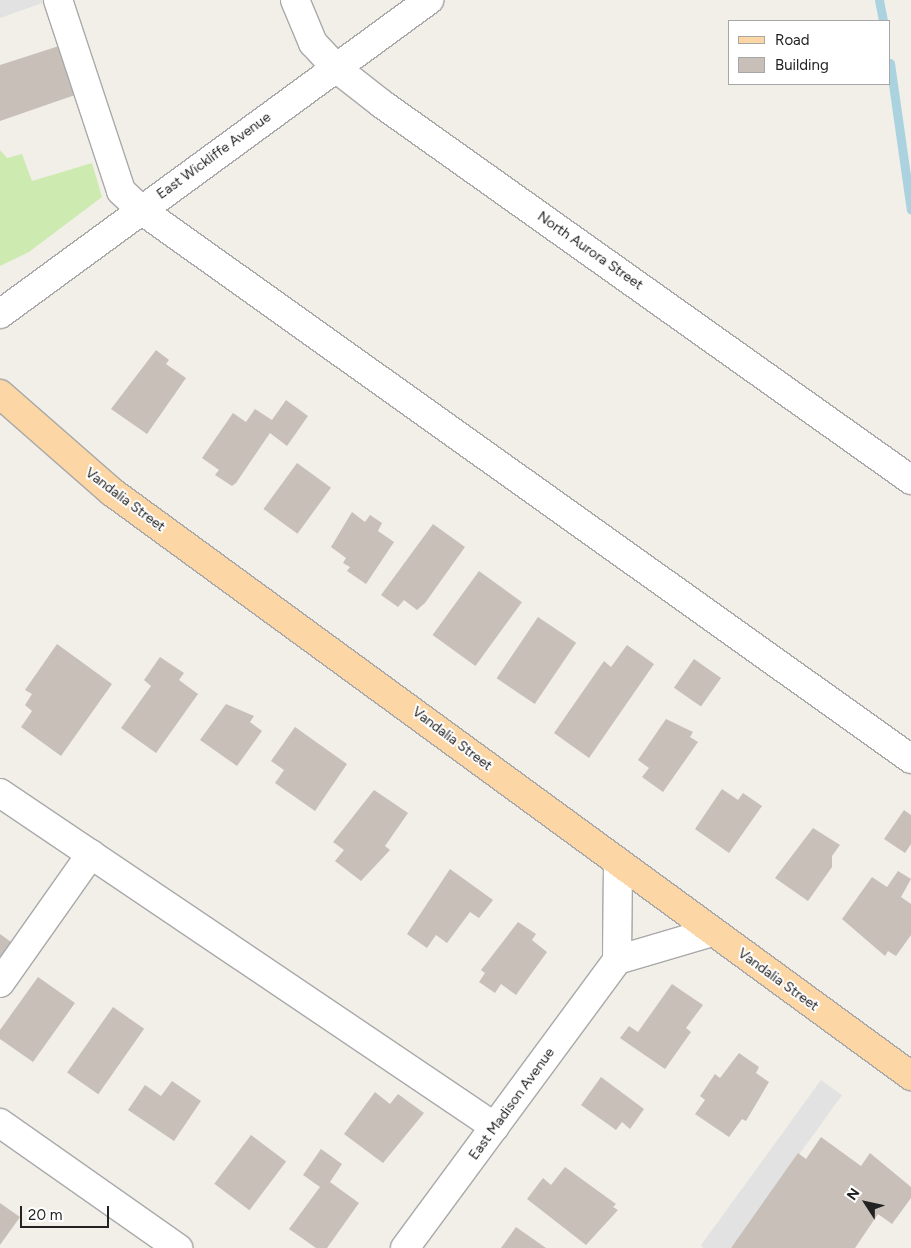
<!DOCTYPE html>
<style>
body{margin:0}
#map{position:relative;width:911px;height:1248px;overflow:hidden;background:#f2efe9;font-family:Figtree,sans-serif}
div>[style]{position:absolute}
.grass>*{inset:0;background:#cdebb0}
.parking>*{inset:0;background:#e2e2e2;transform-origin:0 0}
.stream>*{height:9px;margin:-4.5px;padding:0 4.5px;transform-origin:4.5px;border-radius:4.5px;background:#aad3df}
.building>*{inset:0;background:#c7bfb8;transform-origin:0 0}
.roads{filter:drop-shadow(1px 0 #a9a9a9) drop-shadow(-1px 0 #a9a9a9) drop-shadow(0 1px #a9a9a9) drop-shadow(0 -1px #a9a9a9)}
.minor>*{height:28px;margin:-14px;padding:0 14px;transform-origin:14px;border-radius:14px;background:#fff}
.major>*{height:28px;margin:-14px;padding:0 14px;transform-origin:14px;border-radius:14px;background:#fcd6a4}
span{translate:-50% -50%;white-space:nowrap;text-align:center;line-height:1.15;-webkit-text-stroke:4px #fff;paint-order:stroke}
.street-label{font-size:14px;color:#222}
.legend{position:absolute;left:728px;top:20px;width:162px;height:65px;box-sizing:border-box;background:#fff;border:1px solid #a7a7a7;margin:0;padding:6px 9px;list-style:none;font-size:15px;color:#222}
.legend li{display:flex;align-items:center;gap:10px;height:25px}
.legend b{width:25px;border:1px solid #a7a7a7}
.north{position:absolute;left:841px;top:1178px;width:50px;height:50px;-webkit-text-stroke:4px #fff;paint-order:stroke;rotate:305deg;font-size:14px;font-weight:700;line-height:20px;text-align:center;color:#222}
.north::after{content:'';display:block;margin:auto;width:18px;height:22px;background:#222;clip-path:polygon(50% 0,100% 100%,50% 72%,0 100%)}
.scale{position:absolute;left:20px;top:1206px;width:89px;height:22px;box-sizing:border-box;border:2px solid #222;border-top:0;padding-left:6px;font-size:15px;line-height:18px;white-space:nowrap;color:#222;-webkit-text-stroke:4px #fff;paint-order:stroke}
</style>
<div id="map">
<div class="grass">
<i style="clip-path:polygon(0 150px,7px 158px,22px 154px,32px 181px,92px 163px,102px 197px,29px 252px,0 266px)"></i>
</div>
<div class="parking">
<i style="clip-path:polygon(0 0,44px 0,45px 2px,0 18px)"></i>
<i style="left:821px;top:1080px;width:26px;height:205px;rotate:36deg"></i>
</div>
<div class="stream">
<i style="left:879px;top:0;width:21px;rotate:79deg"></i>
<i style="left:890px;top:63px;width:148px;rotate:81.9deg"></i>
</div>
<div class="building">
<i style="clip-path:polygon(59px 46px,75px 95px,0 121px,0 65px)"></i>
<i style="clip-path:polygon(156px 350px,169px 360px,166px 364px,186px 378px,147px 434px,111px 409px)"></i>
<i style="clip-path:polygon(286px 400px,308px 416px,287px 446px,270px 433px,236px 483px,232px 486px,215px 475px,219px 470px,202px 458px,233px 413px,246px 422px,255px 409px,272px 420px)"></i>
<i style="left:297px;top:463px;width:42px;height:57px;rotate:36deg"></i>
<i style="clip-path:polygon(352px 512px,365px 522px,370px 515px,382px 523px,378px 531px,394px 542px,366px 584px,347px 571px,350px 567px,343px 563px,346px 558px,331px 547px)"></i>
<i style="clip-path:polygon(433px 524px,465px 547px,425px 603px,417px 610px,404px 600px,398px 607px,381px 595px)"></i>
<i style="left:479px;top:571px;width:53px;height:79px;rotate:36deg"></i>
<i style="left:538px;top:617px;width:46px;height:74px;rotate:34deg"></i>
<i style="clip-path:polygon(57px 644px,112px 684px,61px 756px,21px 727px,32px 711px,25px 705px,32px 694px,25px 690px)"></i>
<i style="clip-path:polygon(627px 645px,654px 664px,589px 758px,554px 733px,604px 661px,611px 667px)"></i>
<i style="clip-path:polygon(160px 657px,184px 673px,179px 680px,198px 694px,156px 753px,121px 728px,151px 686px,144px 680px)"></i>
<i style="left:694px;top:659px;width:33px;height:35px;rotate:35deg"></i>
<i style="clip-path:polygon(226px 704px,254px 716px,250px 722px,262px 731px,237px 766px,200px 740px)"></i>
<i style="clip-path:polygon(666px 719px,693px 732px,690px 737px,698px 742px,663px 792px,642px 777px,649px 768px,638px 760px)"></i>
<i style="clip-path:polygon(295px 727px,347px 764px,315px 811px,275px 783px,284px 770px,271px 761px)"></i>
<i style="clip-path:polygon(722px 789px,738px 800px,743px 793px,762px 806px,729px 853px,695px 829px)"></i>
<i style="clip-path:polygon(374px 790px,408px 813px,385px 846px,390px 850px,361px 881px,335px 861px,344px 850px,333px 842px)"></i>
<i style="clip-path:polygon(904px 810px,911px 815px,911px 844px,905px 853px,884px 839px)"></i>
<i style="clip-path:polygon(813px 828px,840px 845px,832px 856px,832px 867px,808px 901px,775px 878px)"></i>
<i style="clip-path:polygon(450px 869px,493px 900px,479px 918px,470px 912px,447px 943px,436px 935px,427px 948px,407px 934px)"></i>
<i style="clip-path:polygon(898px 871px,911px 879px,901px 897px,911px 904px,911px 935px,896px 956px,888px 951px,885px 956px,842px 919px,872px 877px,887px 887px)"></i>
<i style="clip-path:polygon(518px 922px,536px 934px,532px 940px,547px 952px,516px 995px,501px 984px,495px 993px,479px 982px,485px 973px,481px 970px)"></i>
<i style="clip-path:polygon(0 934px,18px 947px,0 973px)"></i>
<i style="clip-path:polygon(38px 977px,75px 1003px,33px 1062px,0 1039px,0 1030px)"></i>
<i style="clip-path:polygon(672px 984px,703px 1005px,686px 1028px,691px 1032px,665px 1069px,620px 1038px,629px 1026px,638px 1032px)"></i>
<i style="left:113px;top:1007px;width:38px;height:80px;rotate:35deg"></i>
<i style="clip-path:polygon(739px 1053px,759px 1067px,756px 1073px,769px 1082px,746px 1121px,742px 1119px,729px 1137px,695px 1114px,705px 1100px,700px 1096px,715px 1074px,720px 1078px)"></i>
<i style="clip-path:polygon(601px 1077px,644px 1109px,630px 1129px,622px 1122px,616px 1130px,581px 1105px)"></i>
<i style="clip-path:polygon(172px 1081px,201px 1101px,174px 1141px,128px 1110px,145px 1085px,161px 1096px)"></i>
<i style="clip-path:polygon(375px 1092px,390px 1104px,398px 1094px,424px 1113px,383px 1163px,344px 1134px)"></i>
<i style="left:251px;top:1135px;width:44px;height:61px;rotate:37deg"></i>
<i style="clip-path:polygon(821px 1137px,861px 1166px,870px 1153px,911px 1187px,911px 1198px,892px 1224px,878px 1214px,855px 1248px,731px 1248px,798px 1153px,806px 1159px)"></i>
<i style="clip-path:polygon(321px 1149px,342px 1164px,330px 1182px,359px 1203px,327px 1248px,316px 1248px,289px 1229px,320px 1187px,303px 1175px)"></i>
<i style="clip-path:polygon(565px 1167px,616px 1204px,613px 1207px,618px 1210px,586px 1245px,527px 1199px,543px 1178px,551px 1185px)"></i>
<i style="clip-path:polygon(0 1203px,20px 1217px,0 1245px)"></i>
<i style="clip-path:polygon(516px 1227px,546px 1248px,501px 1248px)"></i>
</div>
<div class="roads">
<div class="minor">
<i style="left:58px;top:0;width:201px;rotate:71.7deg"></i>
<i style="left:121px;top:191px;width:26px;rotate:43deg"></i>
<i style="left:140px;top:209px;width:947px;rotate:35.5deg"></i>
<i style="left:295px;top:0;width:47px;rotate:67.3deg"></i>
<i style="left:313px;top:43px;width:34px;rotate:47deg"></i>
<i style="left:336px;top:68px;width:58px;rotate:38deg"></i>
<i style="left:382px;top:104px;width:649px;rotate:35.4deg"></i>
<i style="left:0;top:314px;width:532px;rotate:-36.2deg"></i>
<i style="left:0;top:793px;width:597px;rotate:34.01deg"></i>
<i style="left:617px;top:960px;width:99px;rotate:-16.4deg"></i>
<i style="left:617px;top:960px;width:98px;rotate:-89.4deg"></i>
<i style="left:0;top:983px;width:158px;rotate:-54.8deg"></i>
<i style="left:0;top:1123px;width:218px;rotate:35.1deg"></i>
<i style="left:405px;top:1248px;width:358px;rotate:-53.6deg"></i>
</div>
<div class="major">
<i style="left:0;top:394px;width:149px;rotate:41.2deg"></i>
<i style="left:112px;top:492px;width:990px;rotate:36.16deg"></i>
</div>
</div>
<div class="street-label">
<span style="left:214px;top:156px;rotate:-36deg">East Wickliffe Avenue</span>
<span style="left:590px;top:251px;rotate:35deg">North Aurora Street</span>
<span style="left:125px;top:500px;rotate:37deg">Vandalia Street</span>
<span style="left:452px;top:739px;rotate:37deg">Vandalia Street</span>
<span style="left:778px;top:980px;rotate:36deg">Vandalia Street</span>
<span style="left:512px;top:1104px;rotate:-54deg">East Madison Avenue</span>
</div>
<ul class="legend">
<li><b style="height:6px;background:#fcd6a4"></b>Road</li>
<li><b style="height:14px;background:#c7bfb8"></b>Building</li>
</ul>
<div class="north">N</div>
<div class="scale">20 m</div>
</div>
